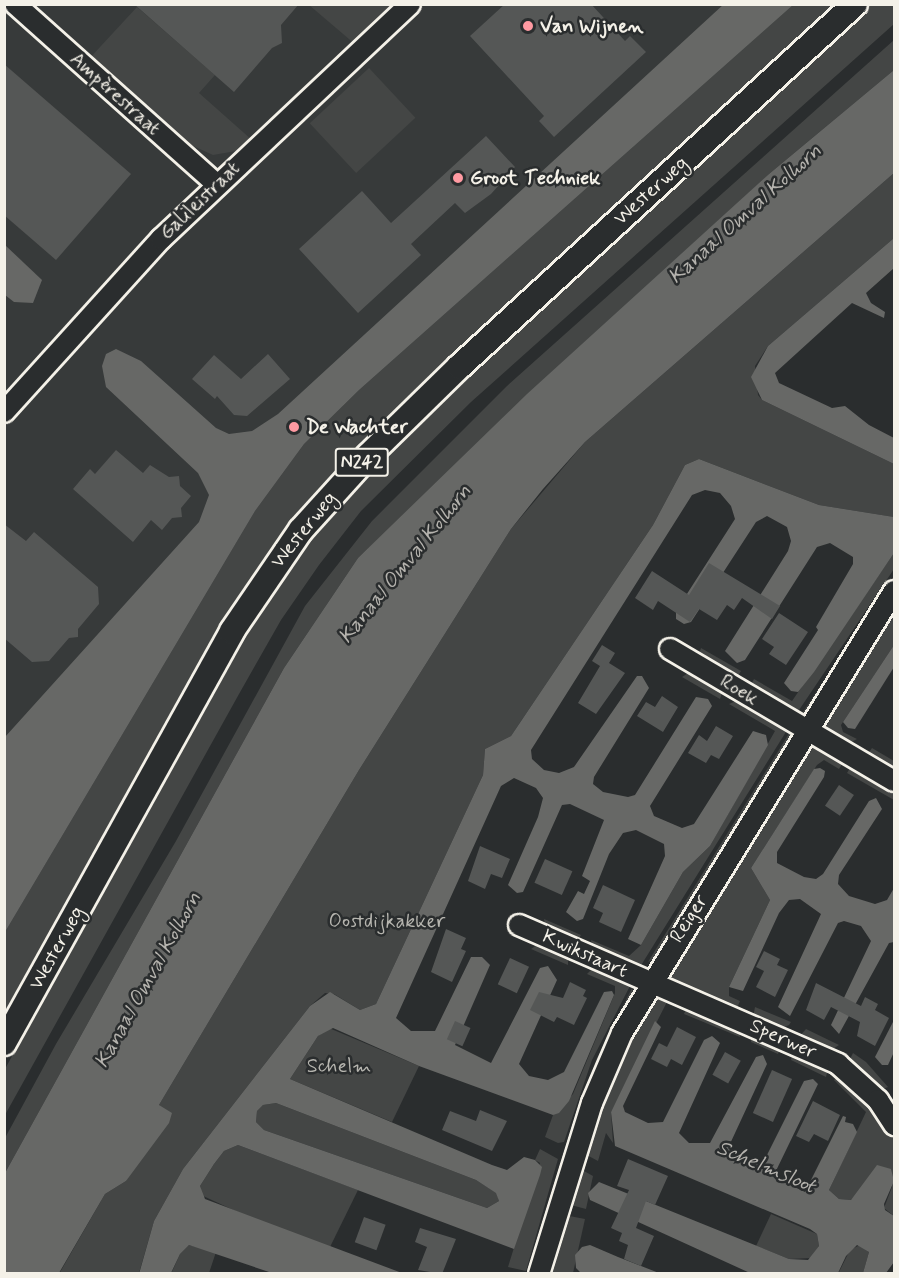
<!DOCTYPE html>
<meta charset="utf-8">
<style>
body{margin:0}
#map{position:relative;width:899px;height:1278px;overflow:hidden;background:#2a2d2e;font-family:Mynerve,sans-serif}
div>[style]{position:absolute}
.built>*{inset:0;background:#373a3a}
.green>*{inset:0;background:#444645;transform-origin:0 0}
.water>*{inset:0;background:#676866}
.building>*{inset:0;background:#555756;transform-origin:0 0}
.roads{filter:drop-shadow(2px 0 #f4f1e8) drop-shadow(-2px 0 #f4f1e8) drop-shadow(0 2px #f4f1e8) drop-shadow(0 -2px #f4f1e8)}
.minor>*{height:20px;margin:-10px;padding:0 10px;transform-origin:10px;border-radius:10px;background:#2a2d2e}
.major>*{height:24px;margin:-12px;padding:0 12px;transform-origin:12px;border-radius:12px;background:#2a2d2e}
.dots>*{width:16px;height:16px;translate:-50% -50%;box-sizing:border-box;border:3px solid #2a2d2e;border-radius:50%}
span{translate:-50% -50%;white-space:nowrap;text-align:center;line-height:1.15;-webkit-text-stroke:5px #2a2d2e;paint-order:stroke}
.shield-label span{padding:2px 4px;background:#2a2d2e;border:2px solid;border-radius:4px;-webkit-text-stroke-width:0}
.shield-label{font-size:18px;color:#f4f1e8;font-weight:700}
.poi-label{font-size:20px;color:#f4f1e8;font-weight:700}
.left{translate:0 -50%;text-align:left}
.street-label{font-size:20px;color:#f4f1e8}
.park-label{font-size:20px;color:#b6b5af}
.water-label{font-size:21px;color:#b5b3ae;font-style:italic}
.frame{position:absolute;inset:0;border:6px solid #f4f1e8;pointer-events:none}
</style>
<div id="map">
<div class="built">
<i style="clip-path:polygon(5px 5px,818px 5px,266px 538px,5px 990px)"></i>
</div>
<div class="green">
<i style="clip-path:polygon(309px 5px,399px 5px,356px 45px)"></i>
<i style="clip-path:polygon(793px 5px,837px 5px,363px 445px,297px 515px,226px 620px,5px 1011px,5px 932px,255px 511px,304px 444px,359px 390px)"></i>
<i style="clip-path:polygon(871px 5px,894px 5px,894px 24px,471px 402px,361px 511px,319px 565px,281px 620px,239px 694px,5px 1115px,5px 1069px,223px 670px,287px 569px,352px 489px,399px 439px,569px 277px,784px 88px)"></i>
<i style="clip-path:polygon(137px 7px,215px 75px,199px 93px,252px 140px,247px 144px,236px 151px,213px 155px,180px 140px,88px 60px)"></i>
<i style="clip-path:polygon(894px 40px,894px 70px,769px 174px,358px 558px,284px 668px,5px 1173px,5px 1138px,56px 1044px,176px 841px,305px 606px,372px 521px,507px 386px)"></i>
<i style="left:369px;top:68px;width:68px;height:81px;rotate:47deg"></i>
<i style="clip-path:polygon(894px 173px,894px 238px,768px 346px,755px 366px,758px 395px,762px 400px,894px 464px,894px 517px,819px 505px,699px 459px,685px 465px,653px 525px,511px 736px,485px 749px,483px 775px,376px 1004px,360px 1010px,334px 994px,325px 993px,310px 1006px,183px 1169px,154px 1221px,139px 1273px,59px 1274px,105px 1194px,126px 1181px,162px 1109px,159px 1105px,359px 770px,511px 529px,585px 442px)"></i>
<i style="clip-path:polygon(894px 553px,894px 569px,795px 716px,748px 690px,754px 679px,792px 701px)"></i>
<i style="clip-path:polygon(894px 577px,809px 714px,799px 718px,866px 617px)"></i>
<i style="clip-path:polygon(894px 604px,894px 645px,841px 725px,843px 732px,857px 739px,844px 746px,824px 729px,823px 722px)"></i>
<i style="clip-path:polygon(701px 648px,741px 671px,735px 681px,698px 657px)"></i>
<i style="clip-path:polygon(693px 670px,724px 687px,720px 699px,682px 677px)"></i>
<i style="clip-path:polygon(743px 698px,789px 727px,640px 967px,628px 967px,594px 952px,591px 940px,629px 956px,641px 945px,683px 872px,710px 846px,775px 731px,729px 704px)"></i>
<i style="clip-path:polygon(790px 732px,792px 738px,658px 957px,648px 962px)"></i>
<i style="clip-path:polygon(819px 746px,845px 759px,839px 769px,824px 760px,817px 765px,751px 868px,770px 900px,729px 987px,729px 996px,740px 1001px,737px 1008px,732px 1009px,672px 982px,670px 970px,809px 747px)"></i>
<i style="clip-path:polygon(872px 748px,894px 761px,894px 776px,865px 758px)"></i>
<i style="clip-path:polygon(853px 763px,894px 787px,894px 800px,847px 773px)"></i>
<i style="clip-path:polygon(544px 919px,581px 935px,578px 940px,574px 944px,546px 933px)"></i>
<i style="clip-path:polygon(540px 943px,568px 954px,568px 965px,531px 949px)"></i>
<i style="clip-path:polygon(595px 966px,631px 984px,592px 1060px,564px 1142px,558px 1143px,545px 1137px,553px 1115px,573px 1094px,615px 993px,615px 986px,587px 974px)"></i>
<i style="clip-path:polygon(632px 988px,634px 996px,572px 1142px,568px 1142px,596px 1060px)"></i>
<i style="clip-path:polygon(659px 996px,670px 996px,611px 1112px,613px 1143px,606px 1133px,598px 1161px,583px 1153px,601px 1101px,631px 1032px,652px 999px)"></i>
<i style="clip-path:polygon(687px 1006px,739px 1025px,740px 1037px,684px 1014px)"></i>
<i style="clip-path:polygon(755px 1007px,791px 1022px,789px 1025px,780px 1029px,753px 1018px)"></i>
<i style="clip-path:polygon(329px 1028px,419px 1066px,392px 1122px,290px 1079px,318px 1036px)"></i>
<i style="clip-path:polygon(806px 1029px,839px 1045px,828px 1052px,798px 1038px)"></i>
<i style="clip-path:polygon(751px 1036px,781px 1047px,778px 1054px,751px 1042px)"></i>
<i style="clip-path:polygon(793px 1051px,829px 1064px,826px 1077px,791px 1060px)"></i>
<i style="clip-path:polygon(853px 1053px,866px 1062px,888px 1087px,878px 1091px,848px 1063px)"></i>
<i style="clip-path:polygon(842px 1071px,894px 1134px,894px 1216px,884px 1208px,892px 1187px,891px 1169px,851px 1200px,839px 1199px,829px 1190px,866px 1112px,834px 1080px)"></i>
<i style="clip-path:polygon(276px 1103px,476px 1180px,497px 1193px,499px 1201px,487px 1208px,264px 1130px,256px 1122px,257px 1111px,263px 1105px)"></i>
<i style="clip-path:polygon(238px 1145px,358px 1190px,330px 1247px,268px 1226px,201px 1195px,200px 1186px,214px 1164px,224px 1151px)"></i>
<i style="clip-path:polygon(540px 1149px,558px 1159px,526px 1271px,508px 1267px,540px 1163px,535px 1160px)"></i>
<i style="clip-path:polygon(584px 1171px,593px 1176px,586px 1209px,567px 1204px,577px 1172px)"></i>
<i style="clip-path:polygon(771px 1214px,817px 1234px,819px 1246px,812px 1258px,789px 1259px,756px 1246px)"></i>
<i style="clip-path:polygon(564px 1215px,585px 1219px,573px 1273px,546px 1273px)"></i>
<i style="clip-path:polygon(189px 1245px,216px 1252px,209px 1273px,171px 1274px,180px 1254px)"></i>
<i style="clip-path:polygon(860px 1245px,869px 1252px,863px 1273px,838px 1274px,850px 1250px)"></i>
</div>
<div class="water">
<i style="clip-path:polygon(724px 4px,793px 5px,359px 390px,304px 444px,255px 511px,5px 932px,5px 737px,199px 522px,209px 495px,198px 473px,106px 387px,102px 366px,106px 354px,116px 349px,141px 361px,216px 428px,229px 434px,252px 431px,278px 414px)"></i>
<i style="clip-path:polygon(894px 70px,894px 173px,585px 442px,543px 489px,511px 529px,359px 770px,159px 1105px,172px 1113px,169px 1123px,126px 1181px,105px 1194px,59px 1273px,5px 1273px,5px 1173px,284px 668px,358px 558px,527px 394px,769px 174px)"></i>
<i style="clip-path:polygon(894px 238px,894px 268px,866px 293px,871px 303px,885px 312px,884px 318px,852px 303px,775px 373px,779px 383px,832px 408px,845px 406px,869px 425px,894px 438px,894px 464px,762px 400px,751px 377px,768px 346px)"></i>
<i style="clip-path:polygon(5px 245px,42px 280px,33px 303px,14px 302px,5px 295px)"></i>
<i style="clip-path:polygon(evenodd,699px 459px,819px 505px,894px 517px,894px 553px,814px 672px,798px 692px,791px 691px,784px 683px,818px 630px,816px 627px,853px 564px,853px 557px,830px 543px,817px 547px,745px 660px,737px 663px,725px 651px,788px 551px,791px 541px,787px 527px,767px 516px,756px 522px,691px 622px,684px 624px,676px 619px,676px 611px,735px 519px,731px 506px,720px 493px,705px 490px,692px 495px,531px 750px,532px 759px,544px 770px,559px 773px,574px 767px,637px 676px,642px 676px,649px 688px,594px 777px,593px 784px,603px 792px,628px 797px,635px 795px,696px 697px,708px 699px,712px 706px,650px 806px,654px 816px,682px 828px,694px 824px,753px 731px,766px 735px,768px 745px,710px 846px,683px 872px,641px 945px,628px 939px,665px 856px,664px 844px,636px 830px,623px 833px,609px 854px,583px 919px,577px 921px,566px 912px,578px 891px,584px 894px,590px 881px,582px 876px,604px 820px,570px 804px,562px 805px,523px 892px,517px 893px,508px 885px,538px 817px,543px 798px,536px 788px,514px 778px,501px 786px,396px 1018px,411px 1031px,435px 1031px,471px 957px,482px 957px,490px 965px,455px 1045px,491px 1063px,540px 968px,548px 966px,557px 980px,519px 1064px,529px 1076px,548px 1080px,564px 1072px,604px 992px,612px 991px,614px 995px,569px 1101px,559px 1113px,553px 1115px,419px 1066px,333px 1028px,318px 1036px,290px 1079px,492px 1165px,507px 1170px,524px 1157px,535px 1160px,542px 1167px,540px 1175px,514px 1249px,238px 1145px,224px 1151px,214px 1164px,200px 1186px,205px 1199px,402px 1273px,272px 1273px,189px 1245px,180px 1254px,171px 1273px,139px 1274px,154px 1221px,183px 1169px,310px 1006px,330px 992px,360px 1010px,376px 1004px,483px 775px,485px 749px,511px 736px,653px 525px,685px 465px,699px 459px,276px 1103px,476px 1180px,496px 1193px,499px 1201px,487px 1208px,264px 1130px,256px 1122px,257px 1111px,263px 1105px,276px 1103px)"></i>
<i style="clip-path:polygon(894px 645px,894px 667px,855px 729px,848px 728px,843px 722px)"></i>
<i style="clip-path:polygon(820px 768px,825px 771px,824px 777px,777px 852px,777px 863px,804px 877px,816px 879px,823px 874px,869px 801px,876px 798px,882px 809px,839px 875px,838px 884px,849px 896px,875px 904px,887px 900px,894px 888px,894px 942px,889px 943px,839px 1034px,831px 1025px,871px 941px,861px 926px,844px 921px,838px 923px,790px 1016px,778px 1007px,821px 914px,800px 899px,789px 900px,779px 913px,743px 991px,729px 987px,770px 900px,751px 868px,814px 769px)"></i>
<i style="clip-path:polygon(894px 1020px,894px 1052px,888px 1065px,882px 1065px,875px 1057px)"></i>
<i style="clip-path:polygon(655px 1021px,661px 1027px,623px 1106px,625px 1112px,648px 1123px,663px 1122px,704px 1040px,712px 1036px,720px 1043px,679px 1133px,689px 1143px,710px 1143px,756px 1057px,763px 1055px,767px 1064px,729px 1146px,732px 1158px,752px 1167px,765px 1159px,804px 1081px,813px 1079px,818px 1084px,773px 1177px,805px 1192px,843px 1116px,846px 1117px,845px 1122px,853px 1124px,857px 1132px,829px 1190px,839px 1199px,851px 1200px,877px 1165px,891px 1169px,894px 1181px,884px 1204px,885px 1210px,894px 1216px,894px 1262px,886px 1273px,863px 1273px,869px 1252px,857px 1245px,846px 1256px,838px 1273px,750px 1273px,590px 1200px,588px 1193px,599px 1182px,789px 1259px,808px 1260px,819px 1246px,817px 1234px,810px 1229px,615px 1146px,611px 1112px)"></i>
<i style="clip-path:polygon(590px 1245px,618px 1257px,659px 1273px,581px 1273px,576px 1268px,575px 1255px,582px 1247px)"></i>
</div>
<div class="building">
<i style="clip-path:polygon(134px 4px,299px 4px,281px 25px,282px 43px,272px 48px,234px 92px)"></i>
<i style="clip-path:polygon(505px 4px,591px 4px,625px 41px,630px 36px,646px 52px,554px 137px,539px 121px,544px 116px,470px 36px)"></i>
<i style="clip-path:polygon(4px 64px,131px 174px,56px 260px,4px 215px)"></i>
<i style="clip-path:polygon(486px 136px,515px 167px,491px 194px,465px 213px,455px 203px,411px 244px,421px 255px,358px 313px,299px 249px,362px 191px,391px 223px)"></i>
<i style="clip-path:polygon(268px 354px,290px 379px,247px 416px,234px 415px,217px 396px,215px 399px,192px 379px,214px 355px,241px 379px)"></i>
<i style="clip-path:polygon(116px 450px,143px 473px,150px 465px,169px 477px,179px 476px,180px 486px,191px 496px,181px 508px,182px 517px,172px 518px,162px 530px,151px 520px,133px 542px,73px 489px,90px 469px,95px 474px)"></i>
<i style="clip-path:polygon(4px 524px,26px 541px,34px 532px,98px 587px,99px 604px,78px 629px,78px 637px,69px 638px,49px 661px,32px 662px,4px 638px)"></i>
<i style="clip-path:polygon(709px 563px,780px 606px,772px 619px,742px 598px,734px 610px,727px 605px,717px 620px,699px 609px,690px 622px,658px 601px,653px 610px,635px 598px,652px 571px,689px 595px)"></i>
<i style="clip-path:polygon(779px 613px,808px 632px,786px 665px,769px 654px,774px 647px,762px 639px)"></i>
<i style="clip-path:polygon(602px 645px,615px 653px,609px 663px,625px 673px,596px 714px,578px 703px,600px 666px,592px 661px)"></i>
<i style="clip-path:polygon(662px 696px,678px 707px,663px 732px,637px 716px,646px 702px,655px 707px)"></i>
<i style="clip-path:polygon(716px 726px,733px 736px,719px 759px,711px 755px,706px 763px,688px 753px,699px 735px,707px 741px)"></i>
<i style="left:839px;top:785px;width:18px;height:25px;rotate:34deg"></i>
<i style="clip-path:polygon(480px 846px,510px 859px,502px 878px,491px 874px,485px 889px,468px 881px)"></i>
<i style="left:545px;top:859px;width:30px;height:26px;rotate:24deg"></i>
<i style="clip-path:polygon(603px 885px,635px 900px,621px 932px,599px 922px,603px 913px,593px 908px)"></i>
<i style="clip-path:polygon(446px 929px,466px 938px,461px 949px,466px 951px,452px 982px,431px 972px)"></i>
<i style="clip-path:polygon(764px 951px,780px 959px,777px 965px,788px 970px,775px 997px,756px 987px,764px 971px,756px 967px)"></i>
<i style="left:510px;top:958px;width:21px;height:29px;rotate:25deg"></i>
<i style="clip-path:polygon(570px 982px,586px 990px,583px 996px,587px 998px,574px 1025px,557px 1017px,554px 1022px,530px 1010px,539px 992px,563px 998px)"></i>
<i style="clip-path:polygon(816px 983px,861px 1006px,865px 997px,878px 1004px,875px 1010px,889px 1018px,875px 1046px,857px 1036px,860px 1022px,831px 1007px,824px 1020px,806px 1010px)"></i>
<i style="left:455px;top:1021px;width:17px;height:20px;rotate:24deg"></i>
<i style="clip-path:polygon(677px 1027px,696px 1037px,682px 1065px,671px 1059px,667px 1067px,651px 1059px,659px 1043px,667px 1047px)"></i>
<i style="left:725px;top:1052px;width:18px;height:26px;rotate:29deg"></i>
<i style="left:772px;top:1070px;width:22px;height:47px;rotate:24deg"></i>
<i style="clip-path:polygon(813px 1101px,840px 1115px,828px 1141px,814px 1134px,809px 1142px,796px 1136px)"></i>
<i style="clip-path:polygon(480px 1110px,507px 1121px,492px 1151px,442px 1130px,450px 1111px,476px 1121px)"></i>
<i style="clip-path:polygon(628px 1159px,668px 1176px,655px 1205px,646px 1201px,636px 1228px,654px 1236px,641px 1266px,624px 1259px,628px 1245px,619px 1241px,622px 1233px,611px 1228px,629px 1190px,617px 1186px)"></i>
<i style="left:364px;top:1217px;width:23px;height:27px;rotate:20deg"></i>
<i style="clip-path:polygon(420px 1228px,456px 1239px,442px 1274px,418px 1270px,427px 1247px,415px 1242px)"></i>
</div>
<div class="roads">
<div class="minor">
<i style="left:15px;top:4px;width:270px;rotate:41.8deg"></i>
<i style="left:4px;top:412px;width:234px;rotate:-47.8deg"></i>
<i style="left:161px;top:239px;width:342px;rotate:-43.3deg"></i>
<i style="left:670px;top:649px;width:260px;rotate:30.5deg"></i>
<i style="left:519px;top:925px;width:348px;rotate:23.5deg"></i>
<i style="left:838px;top:1064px;width:54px;rotate:42deg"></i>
<i style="left:878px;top:1100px;width:30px;rotate:57deg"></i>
<i style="left:539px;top:1274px;width:179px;rotate:-72.8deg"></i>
<i style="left:592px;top:1103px;width:76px;rotate:-66.8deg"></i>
<i style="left:622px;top:1033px;width:519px;rotate:-58.39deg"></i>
</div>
<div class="major">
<i style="left:4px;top:1043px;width:471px;rotate:-61deg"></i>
<i style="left:232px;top:631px;width:122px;rotate:-55.7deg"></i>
<i style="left:301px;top:530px;width:100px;rotate:-47.8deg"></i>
<i style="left:368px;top:456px;width:127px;rotate:-44.4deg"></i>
<i style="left:459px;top:367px;width:537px;rotate:-42.51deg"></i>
</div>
</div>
<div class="dots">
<i style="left:528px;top:26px;background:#ff9aa2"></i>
<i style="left:458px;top:178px;background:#ff9aa2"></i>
<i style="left:294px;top:427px;background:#ff9aa2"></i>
</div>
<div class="shield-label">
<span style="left:362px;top:462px">N242</span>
</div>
<div class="poi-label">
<span class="left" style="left:540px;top:26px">Van Wijnen</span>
<span class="left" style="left:470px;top:178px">Groot Techniek</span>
<span class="left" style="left:306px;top:427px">De Wachter</span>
</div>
<div class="street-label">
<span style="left:115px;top:94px;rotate:42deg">Ampèrestraat</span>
<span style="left:651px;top:191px;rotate:-42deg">Westerweg</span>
<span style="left:200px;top:201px;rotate:-44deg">Galileistraat</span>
<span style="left:304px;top:530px;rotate:-51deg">Westerweg</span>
<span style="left:739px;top:690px;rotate:31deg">Roek</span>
<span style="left:689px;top:919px;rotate:-58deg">Reiger</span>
<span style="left:57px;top:948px;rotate:-61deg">Westerweg</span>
<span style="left:585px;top:954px;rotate:24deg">Kwikstaart</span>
<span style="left:783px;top:1039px;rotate:24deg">Sperwer</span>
</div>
<div class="park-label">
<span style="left:387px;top:921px">Oostdijkakker</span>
<span style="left:339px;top:1066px">Schelm</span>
</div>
<div class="water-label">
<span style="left:745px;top:214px;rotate:-42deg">Kanaal Omval Kolhorn</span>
<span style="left:405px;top:564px;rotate:-51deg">Kanaal Omval Kolhorn</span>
<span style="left:148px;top:980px;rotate:-61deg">Kanaal Omval Kolhorn</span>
<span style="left:766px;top:1167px;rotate:23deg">Schelmsloot</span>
</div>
<div class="frame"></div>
</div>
